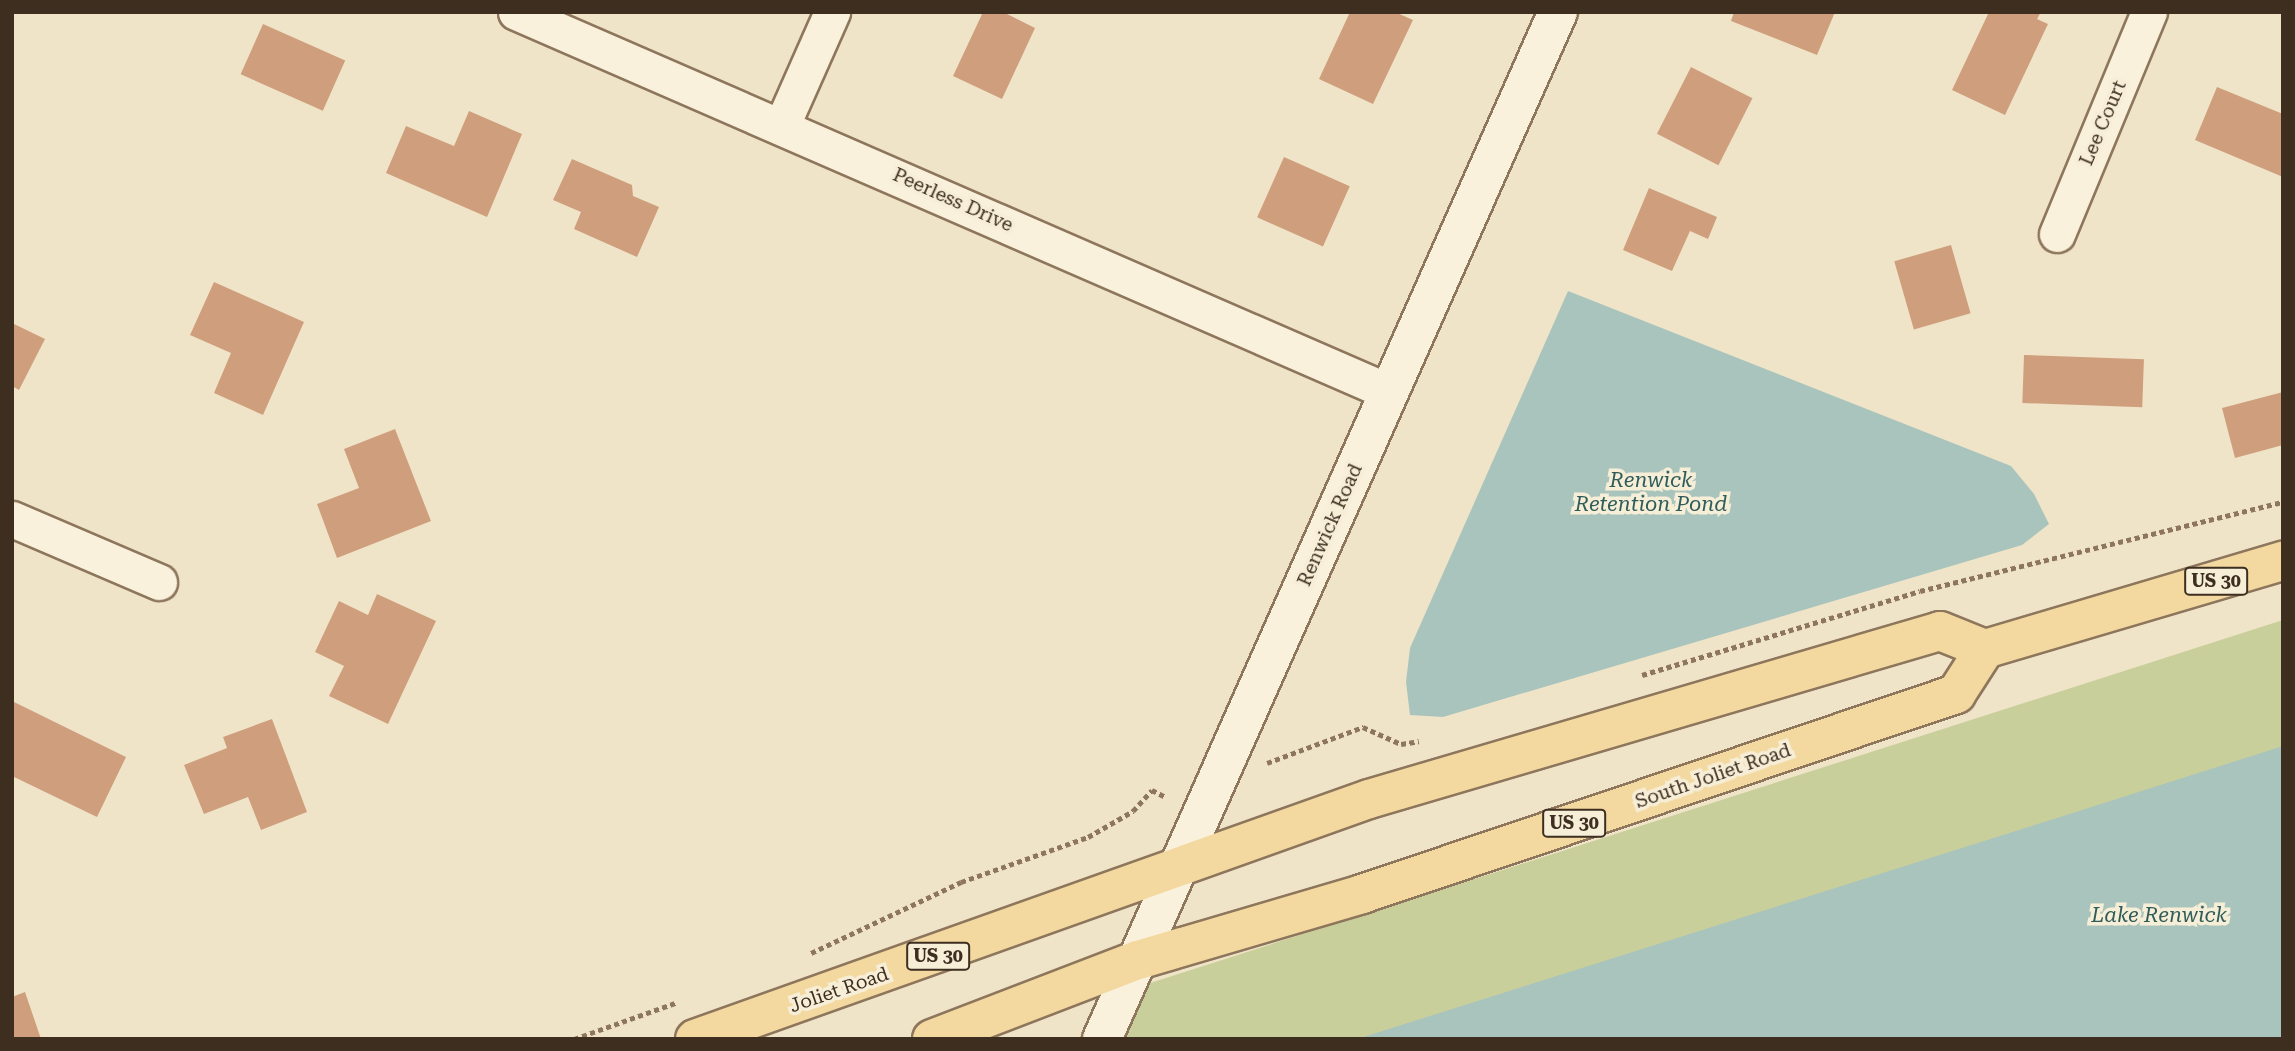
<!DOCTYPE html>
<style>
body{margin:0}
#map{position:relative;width:2295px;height:1051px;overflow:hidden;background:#f0e4c8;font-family:"Roboto Serif",serif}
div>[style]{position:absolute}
.green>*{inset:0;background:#c9cf9b}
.water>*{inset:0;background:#a9c4bc}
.building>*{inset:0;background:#cf9f7d;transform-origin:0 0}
.path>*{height:4.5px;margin-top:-2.25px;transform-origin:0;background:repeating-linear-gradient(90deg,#8d765c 0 5px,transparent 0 8.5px)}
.roads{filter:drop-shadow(2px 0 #8d765c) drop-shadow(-2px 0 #8d765c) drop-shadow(0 2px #8d765c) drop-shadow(0 -2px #8d765c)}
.street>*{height:35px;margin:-17.5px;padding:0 17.5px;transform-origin:17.5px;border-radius:17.5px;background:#faf1dc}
.secondary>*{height:38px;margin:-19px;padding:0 19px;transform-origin:19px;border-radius:19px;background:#faf1dc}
.primary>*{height:38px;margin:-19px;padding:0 19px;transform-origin:19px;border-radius:19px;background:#f3d9a0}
span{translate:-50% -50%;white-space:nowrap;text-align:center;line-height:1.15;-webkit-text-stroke:7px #f7eed8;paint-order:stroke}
.shield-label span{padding:2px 5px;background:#f7eed8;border:2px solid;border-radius:5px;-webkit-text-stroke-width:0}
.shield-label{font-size:18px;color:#3d2e20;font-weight:700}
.street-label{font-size:19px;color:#3d2e20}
.water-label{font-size:21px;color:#2f5d5a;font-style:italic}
.frame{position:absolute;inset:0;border:14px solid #3d2e20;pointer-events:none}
</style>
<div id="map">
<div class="green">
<i style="clip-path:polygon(2283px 620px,2283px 1039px,1120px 1039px,1144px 985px)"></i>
</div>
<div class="water">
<i style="clip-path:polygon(1568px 291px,2011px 466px,2034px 494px,2049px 524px,2022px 545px,1443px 717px,1410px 715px,1406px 682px,1410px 648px)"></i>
<i style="clip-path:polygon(2283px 746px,2283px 1039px,1357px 1039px,2060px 817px)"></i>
</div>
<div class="building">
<i style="clip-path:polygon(983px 12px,1003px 12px,1035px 28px,1002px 99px,953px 76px)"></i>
<i style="clip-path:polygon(1350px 12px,1395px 12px,1413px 20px,1373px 104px,1319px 79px)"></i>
<i style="clip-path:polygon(1734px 12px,1835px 12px,1817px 55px,1731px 21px)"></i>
<i style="clip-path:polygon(1989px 12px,2041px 12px,2037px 19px,2048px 24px,2005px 115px,1952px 90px)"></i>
<i style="left:263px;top:24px;width:90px;height:55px;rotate:24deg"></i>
<i style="left:1691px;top:67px;width:69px;height:75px;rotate:27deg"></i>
<i style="clip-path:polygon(2217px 87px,2283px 114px,2283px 177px,2195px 140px)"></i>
<i style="clip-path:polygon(469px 111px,522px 134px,487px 217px,386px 173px,406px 126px,454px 146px)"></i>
<i style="left:1284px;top:157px;width:72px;height:66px;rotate:24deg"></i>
<i style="clip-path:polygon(572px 159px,632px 185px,633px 196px,659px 207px,637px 257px,574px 229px,581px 212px,553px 200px)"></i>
<i style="clip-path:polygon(1649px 188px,1717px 217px,1708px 239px,1690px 231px,1672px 271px,1623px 250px)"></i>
<i style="left:1951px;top:245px;width:71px;height:59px;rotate:74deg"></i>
<i style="clip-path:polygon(214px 282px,304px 322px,263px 415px,214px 393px,231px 353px,190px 335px)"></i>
<i style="clip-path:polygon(12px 323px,45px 339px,19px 390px,12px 386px)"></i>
<i style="left:2024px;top:355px;width:120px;height:48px;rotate:2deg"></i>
<i style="clip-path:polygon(2283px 392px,2283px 445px,2235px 458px,2222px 408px)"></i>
<i style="clip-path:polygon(395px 429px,431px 521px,337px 558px,317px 504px,359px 488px,344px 449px)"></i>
<i style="clip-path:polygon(377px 594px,436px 621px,388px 724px,329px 696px,344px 666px,315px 652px,339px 601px,368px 615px)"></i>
<i style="clip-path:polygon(12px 701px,126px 757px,97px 817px,12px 776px)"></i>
<i style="clip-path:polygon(272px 719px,307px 812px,261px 830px,248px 797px,204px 814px,184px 765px,227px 748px,223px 737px)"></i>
<i style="clip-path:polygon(25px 992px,41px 1039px,12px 1039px,12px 997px)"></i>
</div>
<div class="path">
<i style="left:1642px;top:675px;width:290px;rotate:-16.8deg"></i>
<i style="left:1920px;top:591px;width:374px;rotate:-13.8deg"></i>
<i style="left:1267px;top:763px;width:103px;rotate:-20.6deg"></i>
<i style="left:1363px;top:727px;width:42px;rotate:24.1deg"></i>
<i style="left:1401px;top:744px;width:18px;rotate:-9deg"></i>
<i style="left:811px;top:953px;width:166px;rotate:-25.3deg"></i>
<i style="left:961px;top:882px;width:135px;rotate:-19.5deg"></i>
<i style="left:1088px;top:837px;width:52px;rotate:-30deg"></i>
<i style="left:1133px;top:811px;width:28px;rotate:-48deg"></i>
<i style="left:1152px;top:790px;width:16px;rotate:27deg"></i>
<i style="left:574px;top:1039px;width:110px;rotate:-19.6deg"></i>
</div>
<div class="roads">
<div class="street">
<i style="left:516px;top:12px;width:952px;rotate:23.52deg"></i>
<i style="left:782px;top:125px;width:124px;rotate:-66.1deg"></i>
<i style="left:2057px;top:234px;width:240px;rotate:-67.5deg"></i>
<i style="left:12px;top:519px;width:160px;rotate:23.2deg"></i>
</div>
<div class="secondary">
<i style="left:1102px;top:1039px;width:1124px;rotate:-66.06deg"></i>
</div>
<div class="primary">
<i style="left:695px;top:1039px;width:715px;rotate:-19.6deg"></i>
<i style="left:1369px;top:799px;width:595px;rotate:-16.39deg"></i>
<i style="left:1940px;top:631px;width:48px;rotate:21.8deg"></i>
<i style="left:1985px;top:649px;width:311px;rotate:-16.5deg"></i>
<i style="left:932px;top:1039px;width:221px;rotate:-21deg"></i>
<i style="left:1138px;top:960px;width:234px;rotate:-16.4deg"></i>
<i style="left:1362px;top:894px;width:627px;rotate:-18.61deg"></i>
<i style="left:1956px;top:694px;width:54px;rotate:-57.2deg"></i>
</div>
</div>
<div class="shield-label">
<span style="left:2216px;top:581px">US 30</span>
<span style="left:1574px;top:823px">US 30</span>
<span style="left:938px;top:956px">US 30</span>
</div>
<div class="street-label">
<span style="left:2103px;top:123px;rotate:-67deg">Lee Court</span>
<span style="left:953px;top:200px;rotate:24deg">Peerless Drive</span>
<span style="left:1330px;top:525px;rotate:-66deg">Renwick Road</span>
<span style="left:1713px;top:776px;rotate:-19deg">South Joliet Road</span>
<span style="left:839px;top:990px;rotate:-19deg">Joliet Road</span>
</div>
<div class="water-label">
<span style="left:1651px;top:492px">Renwick<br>Retention Pond</span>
<span style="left:2159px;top:915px">Lake Renwick</span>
</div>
<div class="frame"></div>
</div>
